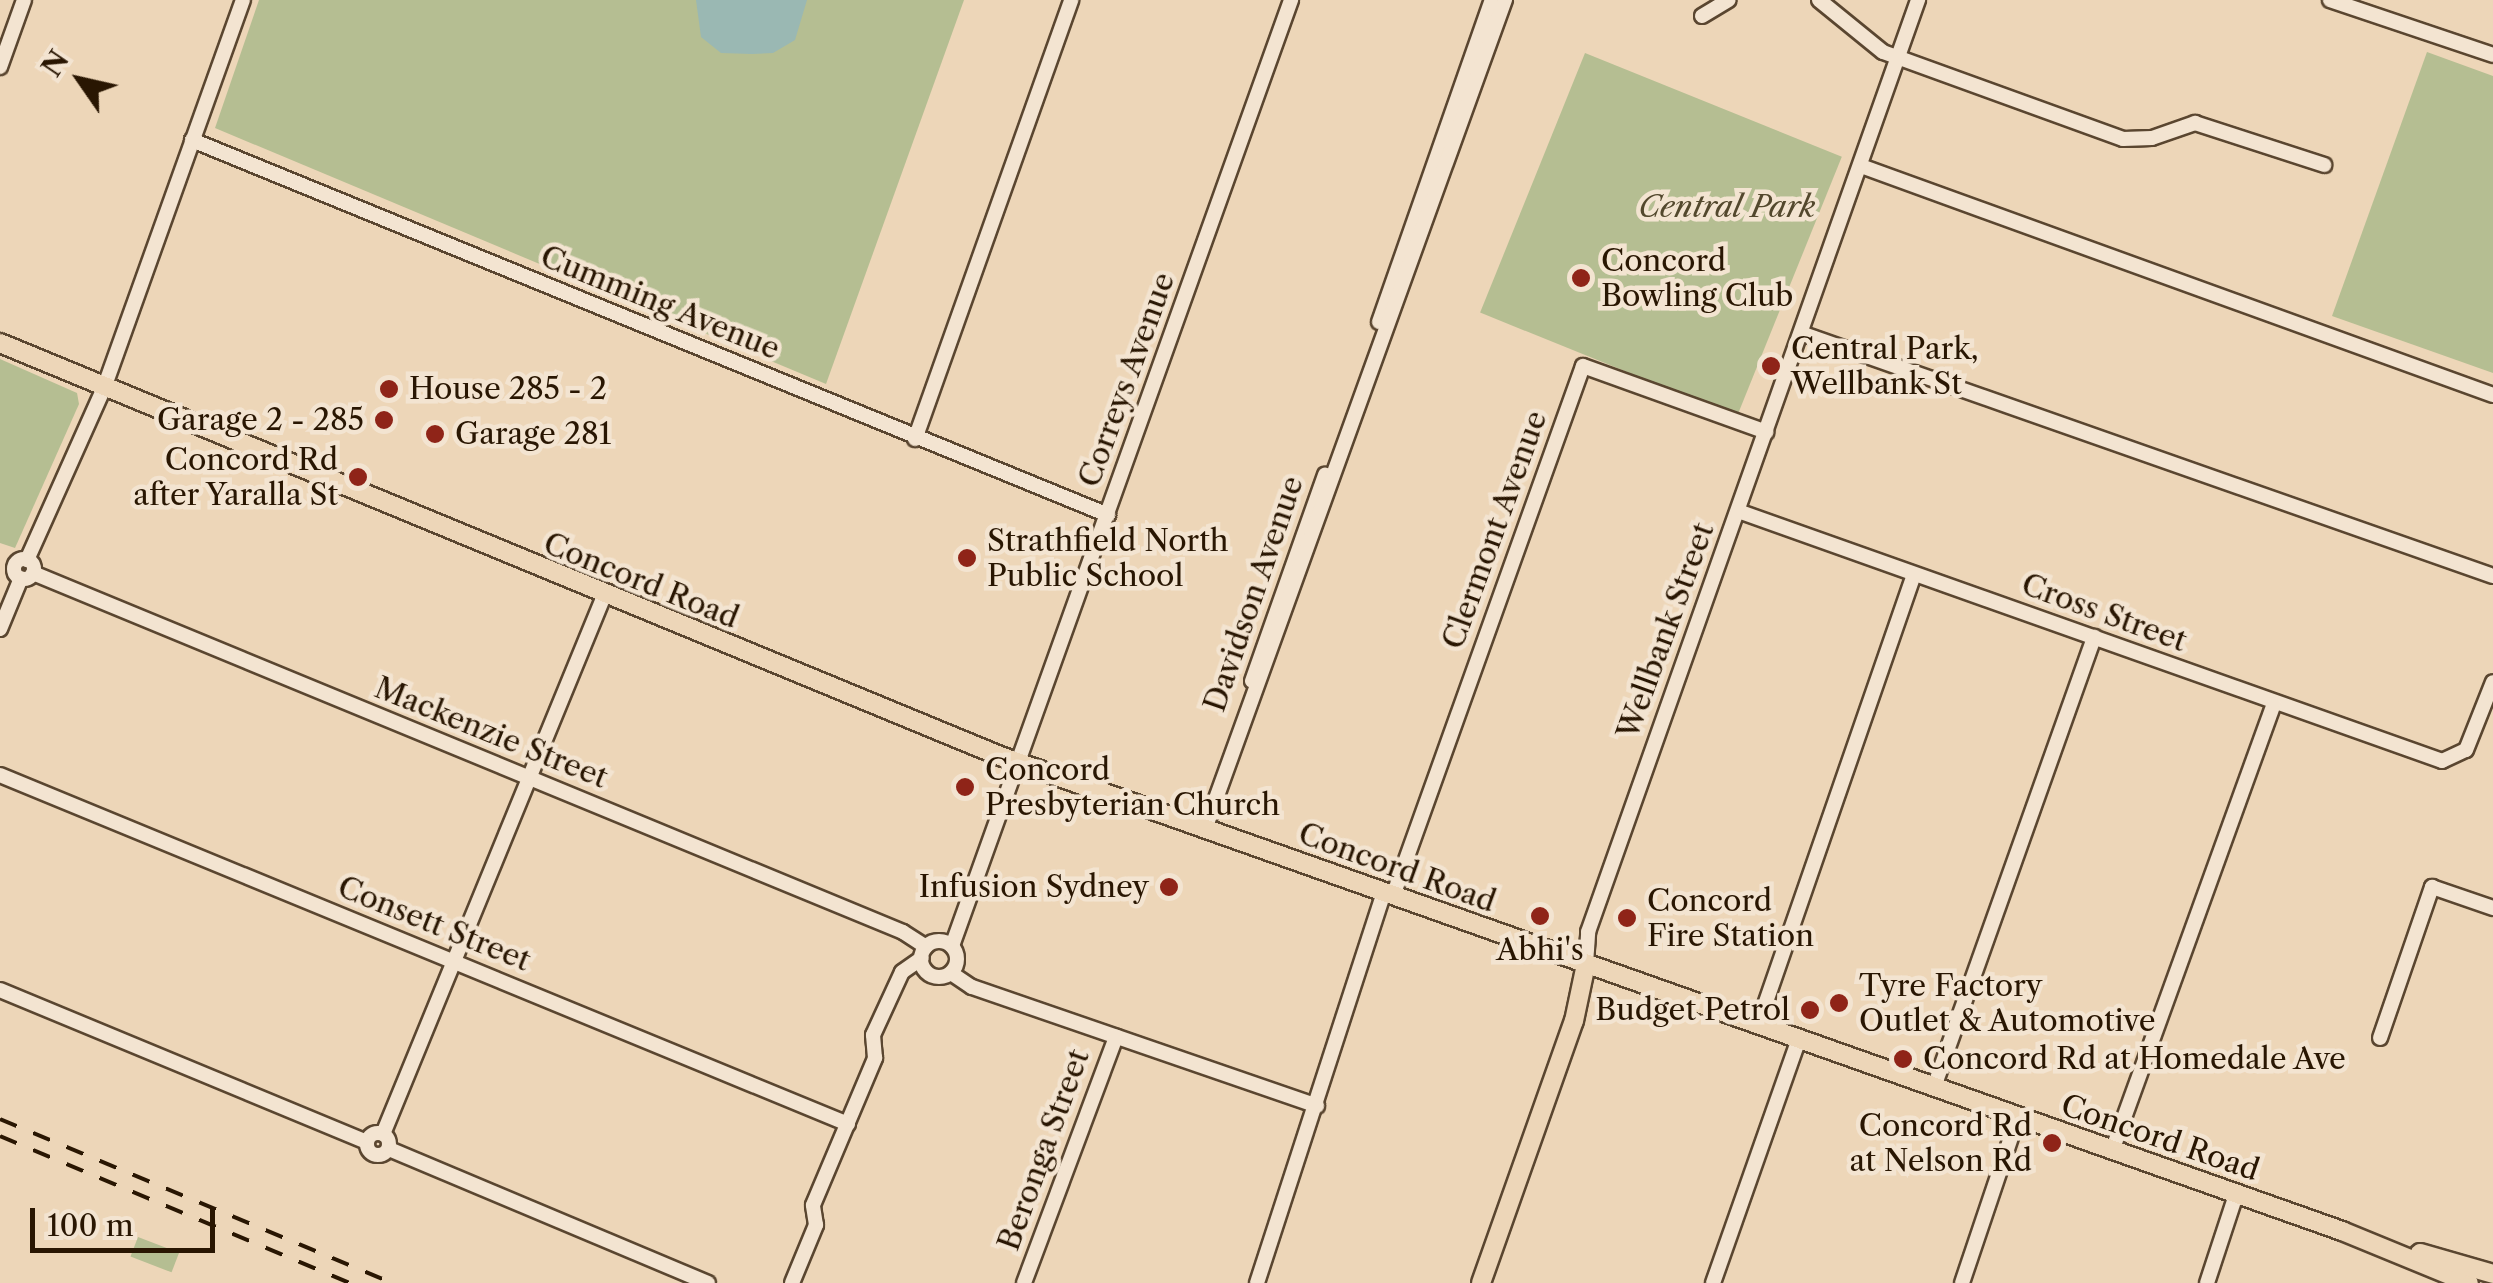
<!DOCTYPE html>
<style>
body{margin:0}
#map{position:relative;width:2493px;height:1283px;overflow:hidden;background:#edd6b8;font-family:"Libre Caslon Text",serif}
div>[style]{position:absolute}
.green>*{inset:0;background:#b5be92;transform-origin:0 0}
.water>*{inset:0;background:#9ab8b3}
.roads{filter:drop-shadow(2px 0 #5a4630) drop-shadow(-2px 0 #5a4630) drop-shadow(0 2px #5a4630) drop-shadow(0 -2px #5a4630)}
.minor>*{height:14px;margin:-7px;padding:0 7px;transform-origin:7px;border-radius:7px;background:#f3e4d1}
.minor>.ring{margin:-7px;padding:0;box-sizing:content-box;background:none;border:14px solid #f3e4d1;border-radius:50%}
.major>*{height:18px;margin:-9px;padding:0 9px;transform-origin:9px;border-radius:9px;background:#edd6b8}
.rail>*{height:4px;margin-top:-2px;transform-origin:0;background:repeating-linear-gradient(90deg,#291602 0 18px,transparent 0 36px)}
.dots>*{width:28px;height:28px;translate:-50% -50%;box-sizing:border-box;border:5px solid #f3e4d1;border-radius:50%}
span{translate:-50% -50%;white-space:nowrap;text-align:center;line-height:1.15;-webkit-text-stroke:9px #f3e4d1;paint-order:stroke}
.park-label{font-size:30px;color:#53482d;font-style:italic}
.poi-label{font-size:30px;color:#291602}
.left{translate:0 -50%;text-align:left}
.right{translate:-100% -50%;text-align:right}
.street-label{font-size:30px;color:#291602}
.north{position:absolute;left:30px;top:30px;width:100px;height:100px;-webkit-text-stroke:8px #f3e4d1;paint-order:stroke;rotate:304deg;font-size:28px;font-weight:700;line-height:40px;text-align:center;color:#291602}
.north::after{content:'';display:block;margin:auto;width:35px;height:45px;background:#291602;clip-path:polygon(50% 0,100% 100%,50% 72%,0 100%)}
.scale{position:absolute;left:30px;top:1208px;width:185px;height:45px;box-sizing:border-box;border:5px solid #291602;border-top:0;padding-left:12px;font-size:30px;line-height:35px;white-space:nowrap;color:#291602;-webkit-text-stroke:8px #f3e4d1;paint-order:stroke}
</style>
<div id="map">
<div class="green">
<i style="clip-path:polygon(259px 0,964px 0,826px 384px,215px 128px)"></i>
<i style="clip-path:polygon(2427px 52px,2493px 76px,2493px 373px,2332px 316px)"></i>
<i style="left:1585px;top:53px;width:277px;height:280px;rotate:22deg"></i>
<i style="clip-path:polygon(0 359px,77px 393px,79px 404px,15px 548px,0 543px)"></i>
<i style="left:138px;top:1237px;width:44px;height:21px;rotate:21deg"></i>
</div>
<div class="water">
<i style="clip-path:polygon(696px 0,807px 0,795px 40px,773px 53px,752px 54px,721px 53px,701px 37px)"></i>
</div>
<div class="roads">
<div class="minor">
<i style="left:1819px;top:0;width:82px;rotate:39.1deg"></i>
<i style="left:1883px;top:52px;width:255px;rotate:19.9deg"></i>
<i style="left:2123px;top:139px;width:29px;rotate:-2deg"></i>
<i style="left:2152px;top:138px;width:46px;rotate:-19.2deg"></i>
<i style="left:2195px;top:123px;width:136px;rotate:18deg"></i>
<i style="left:2330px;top:0;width:172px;rotate:18.6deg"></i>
<i style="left:1702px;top:16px;width:31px;rotate:-31deg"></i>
<i style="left:0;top:67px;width:71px;rotate:-70.3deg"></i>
<i style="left:192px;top:140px;width:990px;rotate:22.26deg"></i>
<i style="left:1861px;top:166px;width:672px;rotate:19.92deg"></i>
<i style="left:1379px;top:322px;width:341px;rotate:-70.7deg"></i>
<i style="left:1801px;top:333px;width:733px;rotate:19.35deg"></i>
<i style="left:915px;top:439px;width:466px;rotate:-70.4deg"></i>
<i style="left:1738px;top:511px;width:747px;rotate:19.55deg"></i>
<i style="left:2442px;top:761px;width:26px;rotate:-25deg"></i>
<i style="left:2466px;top:750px;width:73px;rotate:-68.3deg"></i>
<i class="ring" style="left:14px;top:559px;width:6px;height:6px"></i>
<i style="left:27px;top:560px;width:188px;rotate:-65.9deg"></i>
<i style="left:104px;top:388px;width:412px;rotate:-70.3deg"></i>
<i style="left:33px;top:573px;width:941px;rotate:22.42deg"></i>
<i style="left:903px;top:932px;width:27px;rotate:33deg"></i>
<i style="left:0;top:629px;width:55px;rotate:-67.6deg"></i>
<i style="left:1252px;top:681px;width:219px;rotate:-70.5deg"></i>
<i style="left:0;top:775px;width:917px;rotate:22.37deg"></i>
<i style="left:1205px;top:829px;width:882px;rotate:-70.11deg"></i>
<i style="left:1393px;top:896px;width:563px;rotate:-70.28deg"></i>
<i style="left:1583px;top:366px;width:195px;rotate:19.8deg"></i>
<i class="ring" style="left:921px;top:941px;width:22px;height:22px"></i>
<i style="left:952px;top:946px;width:1005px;rotate:-70.28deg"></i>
<i style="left:1586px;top:964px;width:32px;rotate:-86deg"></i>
<i style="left:1588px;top:932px;width:989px;rotate:-70.5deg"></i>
<i style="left:951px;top:973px;width:25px;rotate:34deg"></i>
<i style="left:972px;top:987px;width:365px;rotate:19deg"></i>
<i style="left:0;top:990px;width:397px;rotate:22.5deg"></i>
<i style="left:1758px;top:1025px;width:477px;rotate:-70.9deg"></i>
<i style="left:2380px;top:1038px;width:160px;rotate:-71deg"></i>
<i style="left:2432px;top:887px;width:65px;rotate:19deg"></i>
<i style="left:1934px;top:1087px;width:478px;rotate:-70.4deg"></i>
<i class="ring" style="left:367px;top:1133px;width:8px;height:8px"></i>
<i style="left:383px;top:1134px;width:582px;rotate:-67.67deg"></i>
<i style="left:389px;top:1149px;width:346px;rotate:22.8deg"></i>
<i style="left:2112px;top:1151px;width:475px;rotate:-70.1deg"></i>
<i style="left:792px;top:1283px;width:63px;rotate:-67.5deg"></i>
<i style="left:816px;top:1225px;width:20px;rotate:-99deg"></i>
<i style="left:813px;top:1205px;width:160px;rotate:-67.1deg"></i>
<i style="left:875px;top:1058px;width:23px;rotate:-95deg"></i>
<i style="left:873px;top:1035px;width:69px;rotate:-65.3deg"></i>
<i style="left:902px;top:972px;width:24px;rotate:-35deg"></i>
<i style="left:1024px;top:1283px;width:263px;rotate:-69.5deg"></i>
<i style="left:1257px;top:1283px;width:410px;rotate:-72deg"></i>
<i style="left:1713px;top:1283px;width:259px;rotate:-70.6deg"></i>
<i style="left:1962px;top:1283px;width:175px;rotate:-71.4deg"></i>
<i style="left:2207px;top:1283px;width:93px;rotate:-71.8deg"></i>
</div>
<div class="major">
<i style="left:0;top:343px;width:1082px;rotate:22.44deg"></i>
<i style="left:1000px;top:756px;width:1424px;rotate:19.49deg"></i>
<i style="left:2342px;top:1231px;width:137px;rotate:22.3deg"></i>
<i style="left:2420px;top:1253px;width:76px;rotate:16deg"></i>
<i style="left:1481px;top:1283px;width:278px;rotate:-70.5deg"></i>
<i style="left:1574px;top:1021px;width:58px;rotate:-78.1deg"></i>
</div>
</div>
<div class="rail">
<i style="left:0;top:1119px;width:426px;rotate:22.7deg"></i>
<i style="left:0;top:1136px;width:379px;rotate:22.8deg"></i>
</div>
<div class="dots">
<i style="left:1581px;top:278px;background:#8f2418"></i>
<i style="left:1771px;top:366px;background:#8f2418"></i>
<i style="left:389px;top:389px;background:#8f2418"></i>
<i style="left:384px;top:420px;background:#8f2418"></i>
<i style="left:435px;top:434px;background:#8f2418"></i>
<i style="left:358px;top:477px;background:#8f2418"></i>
<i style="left:967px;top:558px;background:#8f2418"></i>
<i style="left:965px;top:787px;background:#8f2418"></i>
<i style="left:1169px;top:887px;background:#8f2418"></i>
<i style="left:1540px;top:916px;background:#8f2418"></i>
<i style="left:1627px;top:918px;background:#8f2418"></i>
<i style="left:1839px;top:1003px;background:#8f2418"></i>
<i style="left:1810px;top:1010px;background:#8f2418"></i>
<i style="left:1903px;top:1059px;background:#8f2418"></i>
<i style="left:2052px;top:1143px;background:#8f2418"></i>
</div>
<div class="park-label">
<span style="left:1727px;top:207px">Central Park</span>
</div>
<div class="poi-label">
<span class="left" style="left:1601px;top:278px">Concord<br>Bowling Club</span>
<span class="left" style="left:1791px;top:366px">Central Park,<br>Wellbank St</span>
<span class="left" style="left:409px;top:389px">House 285 - 2</span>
<span class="right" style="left:364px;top:420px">Garage 2 - 285</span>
<span class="left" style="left:455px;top:434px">Garage 281</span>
<span class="right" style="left:338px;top:477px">Concord Rd<br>after Yaralla St</span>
<span class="left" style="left:987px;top:558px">Strathfield North<br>Public School</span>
<span class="left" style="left:985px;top:787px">Concord<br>Presbyterian Church</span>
<span class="right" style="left:1149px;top:887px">Infusion Sydney</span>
<span class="left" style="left:1647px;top:918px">Concord<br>Fire Station</span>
<span style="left:1540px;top:950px">Abhi's</span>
<span class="left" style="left:1859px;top:1003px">Tyre Factory<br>Outlet &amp; Automotive</span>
<span class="right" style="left:1790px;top:1010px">Budget Petrol</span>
<span class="left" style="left:1923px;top:1059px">Concord Rd at Homedale Ave</span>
<span class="right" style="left:2032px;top:1143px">Concord Rd<br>at Nelson Rd</span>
</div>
<div class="street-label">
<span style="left:660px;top:303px;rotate:22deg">Cumming Avenue</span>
<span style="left:1127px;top:380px;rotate:-70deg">Correys Avenue</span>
<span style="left:1495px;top:530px;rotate:-70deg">Clermont Avenue</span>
<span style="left:641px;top:581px;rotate:22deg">Concord Road</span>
<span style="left:1254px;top:594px;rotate:-71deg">Davidson Avenue</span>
<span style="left:2104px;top:613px;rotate:20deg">Cross Street</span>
<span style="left:1666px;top:631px;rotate:-70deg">Wellbank Street</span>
<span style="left:491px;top:733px;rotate:22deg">Mackenzie Street</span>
<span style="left:1397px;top:868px;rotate:20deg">Concord Road</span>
<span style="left:434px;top:924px;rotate:22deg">Consett Street</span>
<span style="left:2160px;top:1138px;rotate:19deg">Concord Road</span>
<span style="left:1044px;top:1150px;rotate:-70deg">Beronga Street</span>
</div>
<div class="north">N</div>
<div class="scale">100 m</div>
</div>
